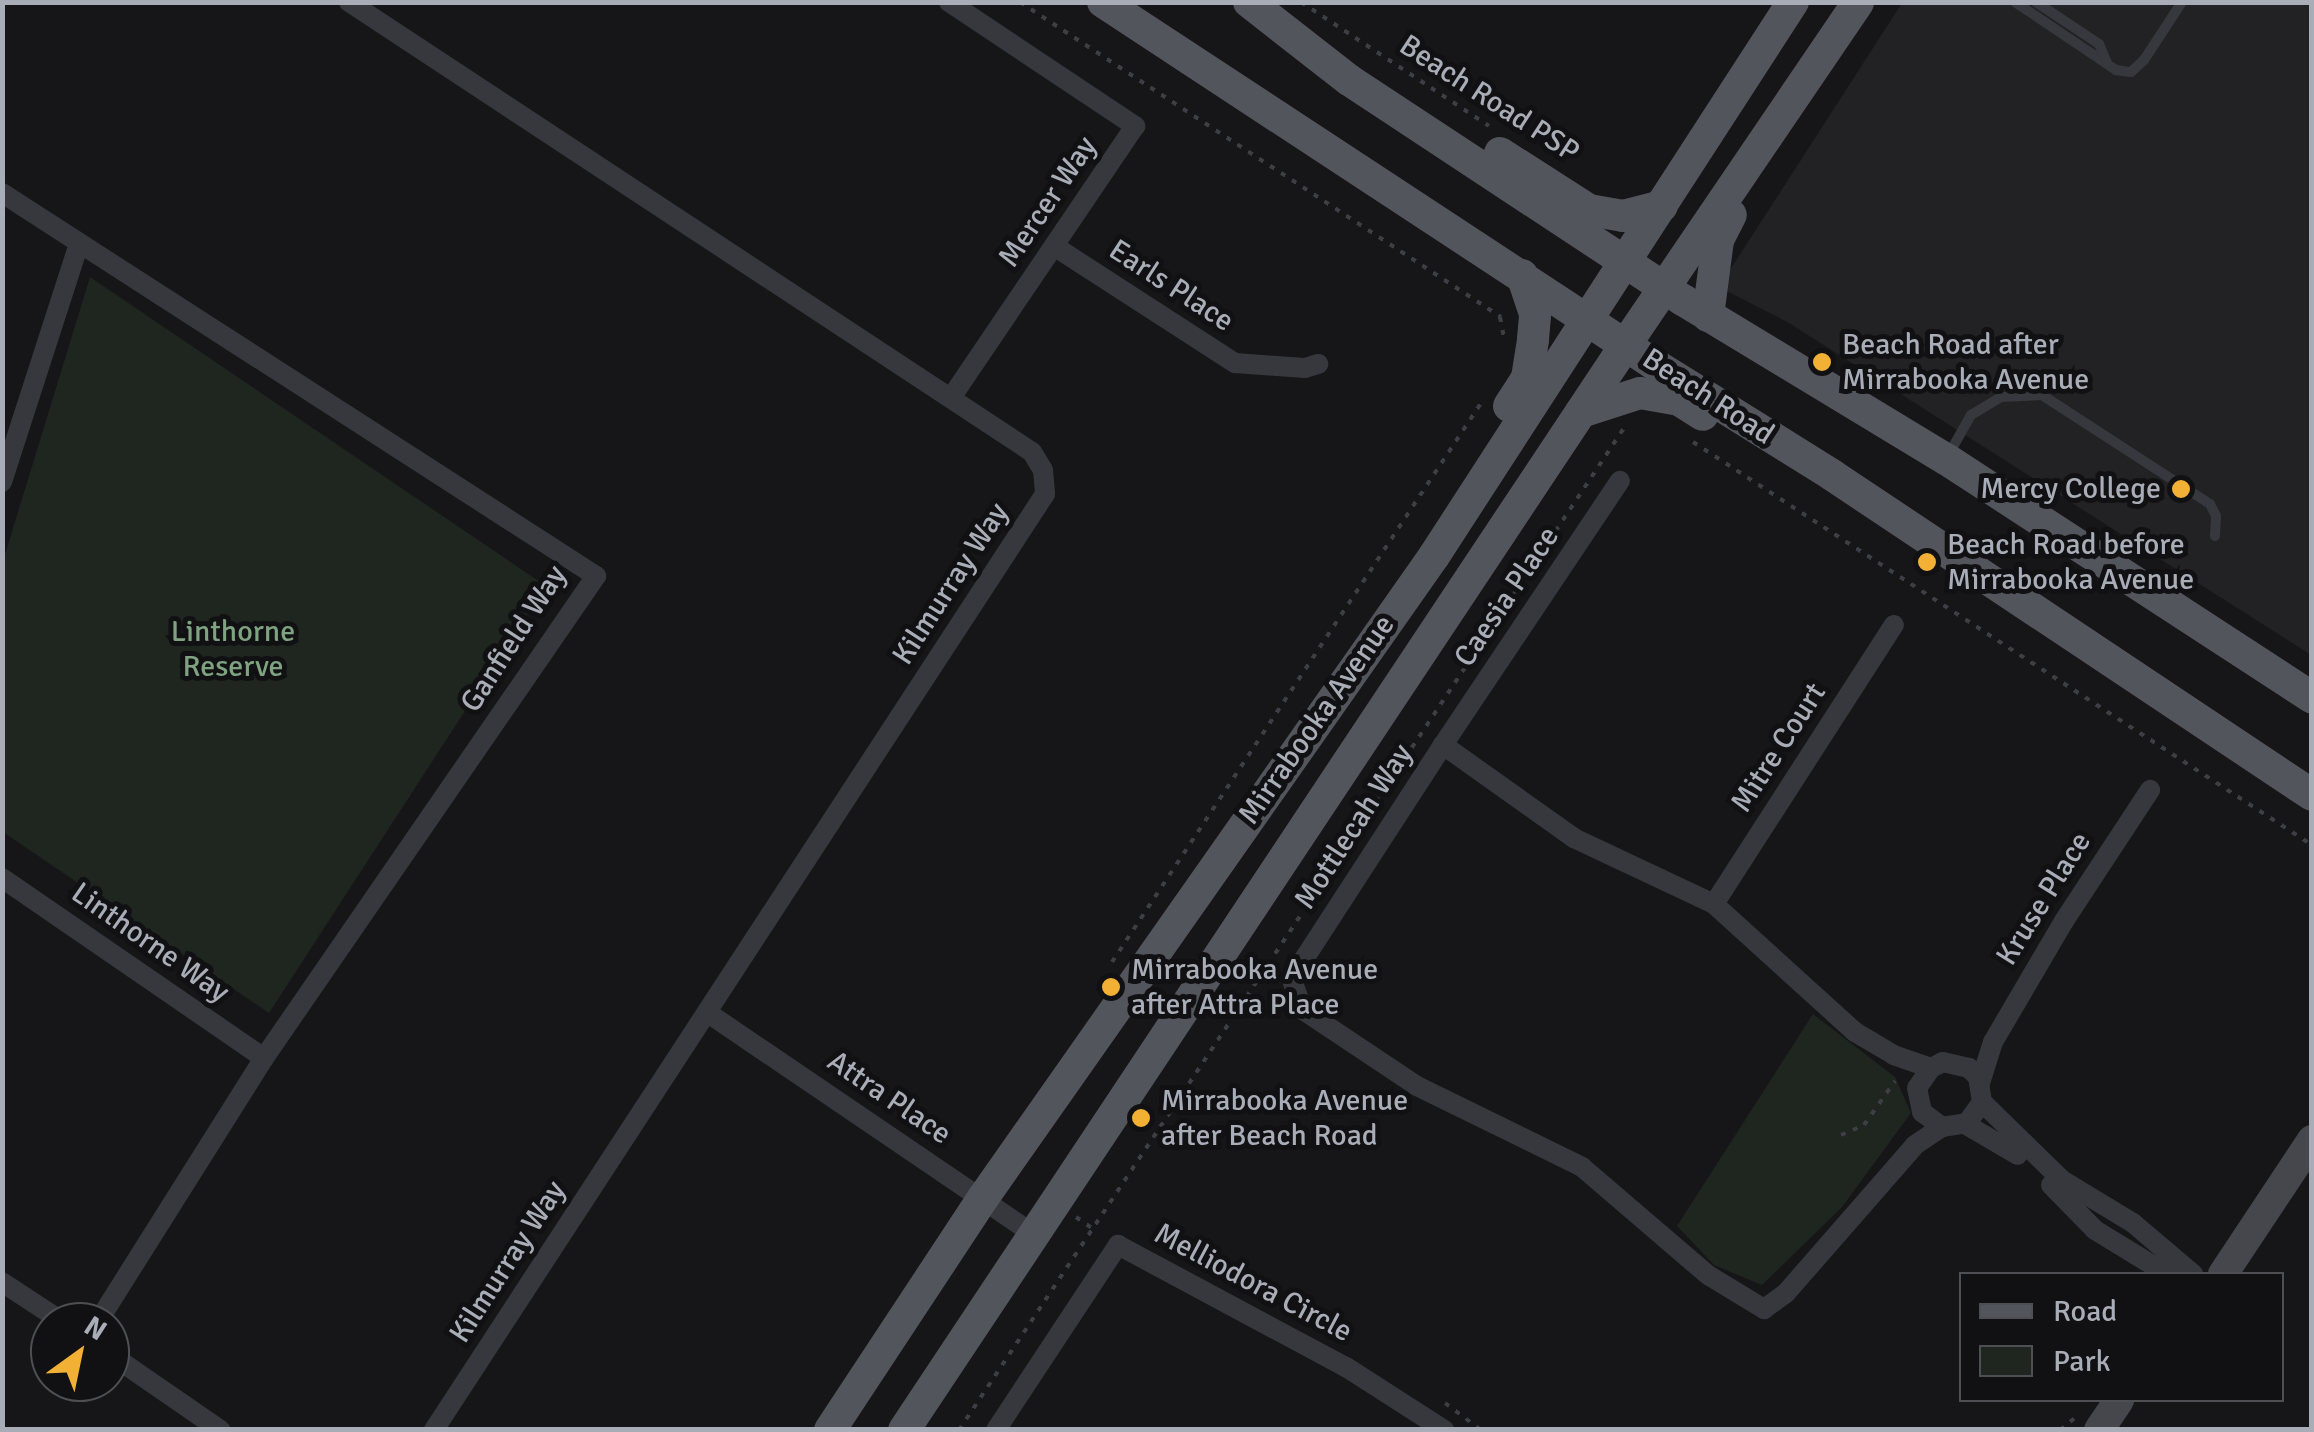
<!DOCTYPE html>
<style>
body{margin:0}
#map{position:relative;width:2314px;height:1432px;overflow:hidden;background:#161618;font-family:Signika,sans-serif}
div>[style]{position:absolute}
.built>*{inset:0;background:#222225}
.green>*{inset:0;background:#1e261f}
.path>*{height:4px;margin-top:-2px;transform-origin:0;background:repeating-linear-gradient(90deg,#3d3f44 0 5px,transparent 0 13px)}
.lane>*{height:10px;margin:-5px;padding:0 5px;transform-origin:5px;border-radius:5px;background:#37383d}
.street>*{height:20px;margin:-10px;padding:0 10px;transform-origin:10px;border-radius:10px;background:#37383d}
.secondary>*{height:30px;margin:-15px;padding:0 15px;transform-origin:15px;border-radius:15px;background:#45474d}
.primary>*{height:32px;margin:-16px;padding:0 16px;transform-origin:16px;border-radius:16px;background:#53555c}
.dots>*{width:28px;height:28px;translate:-50% -50%;box-sizing:border-box;border:5px solid #111113;border-radius:50%}
span{translate:-50% -50%;white-space:nowrap;text-align:center;line-height:1.15;-webkit-text-stroke:10px #111113;paint-order:stroke}
.street-label{font-size:30px;color:#a8adb8}
.poi-label{font-size:30px;color:#a8adb8}
.left{translate:0 -50%;text-align:left}
.right{translate:-100% -50%;text-align:right}
.park-label{font-size:30px;color:#7fa381}
.frame{position:absolute;inset:0;border:5px solid #a8adb8;pointer-events:none}
.legend{position:absolute;left:1959px;top:1272px;width:325px;height:130px;box-sizing:border-box;background:#111113;border:2px solid #4d4f55;margin:0;padding:12px 18px;list-style:none;font-size:30px;color:#a8adb8}
.legend li{display:flex;align-items:center;gap:20px;height:50px}
.legend b{width:50px;border:2px solid #4d4f55}
.north{position:absolute;left:30px;top:1302px;width:100px;height:100px;box-sizing:border-box;background:#111113;border:2px solid #4d4f55;border-radius:50%;rotate:33deg;font-size:28px;font-weight:700;line-height:40px;text-align:center;color:#a8adb8}
.north::after{content:'';display:block;margin:auto;width:35px;height:45px;background:#f2b134;clip-path:polygon(50% 0,100% 100%,50% 72%,0 100%)}
</style>
<div id="map">
<div class="built">
<i style="clip-path:polygon(1902px 3px,2311px 3px,2311px 655px,1789px 323px,1719px 287px)"></i>
</div>
<div class="green">
<i style="clip-path:polygon(90px 277px,546px 586px,269px 1013px,3px 832px,3px 561px)"></i>
<i style="clip-path:polygon(1813px 1014px,1895px 1077px,1911px 1113px,1842px 1207px,1762px 1285px,1714px 1265px,1677px 1226px)"></i>
</div>
<div class="path">
<i style="left:1020px;top:2px;width:575px;rotate:33.22deg"></i>
<i style="left:1301px;top:2px;width:225px;rotate:33.4deg"></i>
<i style="left:1500px;top:317px;width:20px;rotate:79deg"></i>
<i style="left:1693px;top:442px;width:739px;rotate:33.07deg"></i>
<i style="left:1112px;top:962px;width:670px;rotate:-56.57deg"></i>
<i style="left:1841px;top:1135px;width:25px;rotate:-23deg"></i>
<i style="left:1864px;top:1125px;width:54px;rotate:-54.8deg"></i>
<i style="left:1076px;top:1217px;width:19px;rotate:35deg"></i>
<i style="left:1445px;top:1403px;width:45px;rotate:36.9deg"></i>
<i style="left:959px;top:1430px;width:1203px;rotate:-56.43deg"></i>
<i style="left:2060px;top:1430px;width:21px;rotate:-39deg"></i>
</div>
<div class="lane">
<i style="left:2015px;top:2px;width:122px;rotate:34deg"></i>
<i style="left:2116px;top:70px;width:15px;rotate:8deg"></i>
<i style="left:2131px;top:72px;width:18px;rotate:-43deg"></i>
<i style="left:2144px;top:60px;width:69px;rotate:-56.8deg"></i>
<i style="left:2036px;top:2px;width:76px;rotate:33.7deg"></i>
<i style="left:2099px;top:44px;width:21px;rotate:67deg"></i>
<i style="left:1949px;top:454px;width:45px;rotate:-60.6deg"></i>
<i style="left:1971px;top:415px;width:35px;rotate:-31deg"></i>
<i style="left:2001px;top:397px;width:41px;rotate:-2.8deg"></i>
<i style="left:2042px;top:395px;width:200px;rotate:33deg"></i>
<i style="left:2210px;top:504px;width:13px;rotate:63deg"></i>
<i style="left:2216px;top:516px;width:20px;rotate:93deg"></i>
</div>
<div class="street">
<i style="left:349px;top:2px;width:818px;rotate:33.38deg"></i>
<i style="left:1032px;top:452px;width:21px;rotate:59deg"></i>
<i style="left:1043px;top:470px;width:24px;rotate:85deg"></i>
<i style="left:1045px;top:494px;width:1118px;rotate:123.14deg"></i>
<i style="left:949px;top:2px;width:224px;rotate:33.7deg"></i>
<i style="left:1135px;top:126px;width:328px;rotate:124.1deg"></i>
<i style="left:2px;top:193px;width:707px;rotate:32.81deg"></i>
<i style="left:596px;top:576px;width:585px;rotate:124.56deg"></i>
<i style="left:264px;top:1058px;width:312px;rotate:122.2deg"></i>
<i style="left:1054px;top:246px;width:216px;rotate:32.9deg"></i>
<i style="left:1235px;top:363px;width:70px;rotate:4.1deg"></i>
<i style="left:1305px;top:368px;width:14px;rotate:-17deg"></i>
<i style="left:2px;top:482px;width:251px;rotate:-72.1deg"></i>
<i style="left:1443px;top:745px;width:318px;rotate:-56.2deg"></i>
<i style="left:2px;top:878px;width:318px;rotate:34.5deg"></i>
<i style="left:1714px;top:904px;width:332px;rotate:-57.2deg"></i>
<i style="left:708px;top:1013px;width:395px;rotate:34.2deg"></i>
<i style="left:1931px;top:1068px;width:24px;rotate:125deg"></i>
<i style="left:1917px;top:1088px;width:25px;rotate:78deg"></i>
<i style="left:1922px;top:1112px;width:25px;rotate:37deg"></i>
<i style="left:1942px;top:1127px;width:25px;rotate:-9deg"></i>
<i style="left:1967px;top:1123px;width:26px;rotate:-54deg"></i>
<i style="left:1982px;top:1102px;width:25px;rotate:-99deg"></i>
<i style="left:1978px;top:1077px;width:13px;rotate:-135deg"></i>
<i style="left:1969px;top:1068px;width:27px;rotate:-167deg"></i>
<i style="left:1943px;top:1062px;width:13px;rotate:153deg"></i>
<i style="left:1931px;top:1068px;width:39px;rotate:-161deg"></i>
<i style="left:1894px;top:1055px;width:45px;rotate:-149.5deg"></i>
<i style="left:1855px;top:1032px;width:190px;rotate:-137.8deg"></i>
<i style="left:1714px;top:904px;width:155px;rotate:-154.8deg"></i>
<i style="left:1574px;top:838px;width:161px;rotate:-144.6deg"></i>
<i style="left:1443px;top:745px;width:262px;rotate:123deg"></i>
<i style="left:1300px;top:965px;width:19px;rotate:111deg"></i>
<i style="left:1293px;top:983px;width:29px;rotate:70deg"></i>
<i style="left:1303px;top:1010px;width:137px;rotate:33.7deg"></i>
<i style="left:1417px;top:1086px;width:184px;rotate:26.1deg"></i>
<i style="left:1582px;top:1167px;width:166px;rotate:40.6deg"></i>
<i style="left:1708px;top:1275px;width:66px;rotate:31.3deg"></i>
<i style="left:1764px;top:1309px;width:27px;rotate:-36deg"></i>
<i style="left:1786px;top:1293px;width:196px;rotate:-48.9deg"></i>
<i style="left:1915px;top:1145px;width:32px;rotate:-34deg"></i>
<i style="left:1980px;top:1083px;width:43px;rotate:-72.4deg"></i>
<i style="left:1993px;top:1042px;width:140px;rotate:-59.6deg"></i>
<i style="left:2064px;top:921px;width:157px;rotate:-56.7deg"></i>
<i style="left:1982px;top:1102px;width:112px;rotate:44.3deg"></i>
<i style="left:2062px;top:1180px;width:83px;rotate:31.2deg"></i>
<i style="left:2133px;top:1223px;width:79px;rotate:40.4deg"></i>
<i style="left:1965px;top:1124px;width:61px;rotate:30.3deg"></i>
<i style="left:2051px;top:1185px;width:63px;rotate:45.6deg"></i>
<i style="left:2095px;top:1230px;width:84px;rotate:31.4deg"></i>
<i style="left:2px;top:1282px;width:73px;rotate:33.3deg"></i>
<i style="left:110px;top:1354px;width:134px;rotate:34.6deg"></i>
<i style="left:996px;top:1430px;width:222px;rotate:-56.6deg"></i>
<i style="left:1118px;top:1245px;width:259px;rotate:28.2deg"></i>
<i style="left:1346px;top:1367px;width:117px;rotate:32.7deg"></i>
</div>
<div class="secondary">
<i style="left:2223px;top:1274px;width:161px;rotate:-56.4deg"></i>
<i style="left:2099px;top:1430px;width:36px;rotate:-56deg"></i>
</div>
<div class="primary">
<i style="left:1103px;top:2px;width:659px;rotate:33.3deg"></i>
<i style="left:1654px;top:364px;width:210px;rotate:31.9deg"></i>
<i style="left:1832px;top:475px;width:577px;rotate:33.69deg"></i>
<i style="left:1249px;top:2px;width:127px;rotate:38deg"></i>
<i style="left:1349px;top:80px;width:400px;rotate:33.4deg"></i>
<i style="left:1683px;top:300px;width:307px;rotate:31.2deg"></i>
<i style="left:1946px;top:459px;width:437px;rotate:33.1deg"></i>
<i style="left:1500px;top:153px;width:106px;rotate:32.6deg"></i>
<i style="left:1589px;top:210px;width:35px;rotate:10deg"></i>
<i style="left:1623px;top:216px;width:40px;rotate:-14.4deg"></i>
<i style="left:1708px;top:316px;width:77px;rotate:-82.5deg"></i>
<i style="left:1718px;top:240px;width:28px;rotate:-63deg"></i>
<i style="left:1509px;top:406px;width:33px;rotate:-57deg"></i>
<i style="left:1527px;top:378px;width:39px;rotate:-81deg"></i>
<i style="left:1533px;top:339px;width:25px;rotate:-85deg"></i>
<i style="left:1535px;top:314px;width:41px;rotate:-108.4deg"></i>
<i style="left:1581px;top:412px;width:62px;rotate:-17.9deg"></i>
<i style="left:1640px;top:393px;width:40px;rotate:10deg"></i>
<i style="left:1679px;top:400px;width:28px;rotate:32deg"></i>
<i style="left:830px;top:1430px;width:278px;rotate:-56.6deg"></i>
<i style="left:983px;top:1198px;width:785px;rotate:-54.91deg"></i>
<i style="left:1434px;top:556px;width:660px;rotate:-57.06deg"></i>
<i style="left:904px;top:1430px;width:1304px;rotate:-56.38deg"></i>
<i style="left:1626px;top:344px;width:413px;rotate:-55.8deg"></i>
</div>
<div class="dots">
<i style="left:1822px;top:362px;background:#f2b134"></i>
<i style="left:2181px;top:489px;background:#f2b134"></i>
<i style="left:1927px;top:562px;background:#f2b134"></i>
<i style="left:1111px;top:987px;background:#f2b134"></i>
<i style="left:1141px;top:1118px;background:#f2b134"></i>
</div>
<div class="street-label">
<span style="left:1489px;top:99px;rotate:33deg">Beach Road PSP</span>
<span style="left:1048px;top:202px;rotate:-56deg">Mercer Way</span>
<span style="left:1171px;top:286px;rotate:33deg">Earls Place</span>
<span style="left:1708px;top:397px;rotate:33deg">Beach Road</span>
<span style="left:951px;top:584px;rotate:-57deg">Kilmurray Way</span>
<span style="left:1507px;top:597px;rotate:-56deg">Caesia Place</span>
<span style="left:514px;top:639px;rotate:-57deg">Ganfield Way</span>
<span style="left:1317px;top:720px;rotate:-55deg">Mirrabooka Avenue</span>
<span style="left:1779px;top:748px;rotate:-57deg">Mitre Court</span>
<span style="left:1354px;top:827px;rotate:-57deg">Mottlecah Way</span>
<span style="left:2044px;top:899px;rotate:-58deg">Kruse Place</span>
<span style="left:150px;top:943px;rotate:35deg">Linthorne Way</span>
<span style="left:889px;top:1098px;rotate:34deg">Attra Place</span>
<span style="left:508px;top:1262px;rotate:-57deg">Kilmurray Way</span>
<span style="left:1253px;top:1283px;rotate:28deg">Melliodora Circle</span>
</div>
<div class="poi-label">
<span class="left" style="left:1842px;top:362px">Beach Road after<br>Mirrabooka Avenue</span>
<span class="right" style="left:2161px;top:489px">Mercy College</span>
<span class="left" style="left:1947px;top:562px">Beach Road before<br>Mirrabooka Avenue</span>
<span class="left" style="left:1131px;top:987px">Mirrabooka Avenue<br>after Attra Place</span>
<span class="left" style="left:1161px;top:1118px">Mirrabooka Avenue<br>after Beach Road</span>
</div>
<div class="park-label">
<span style="left:233px;top:649px">Linthorne<br>Reserve</span>
</div>
<div class="frame"></div>
<ul class="legend">
<li><b style="height:12px;background:#53555c"></b>Road</li>
<li><b style="height:28px;background:#1e261f"></b>Park</li>
</ul>
<div class="north">N</div>
</div>
